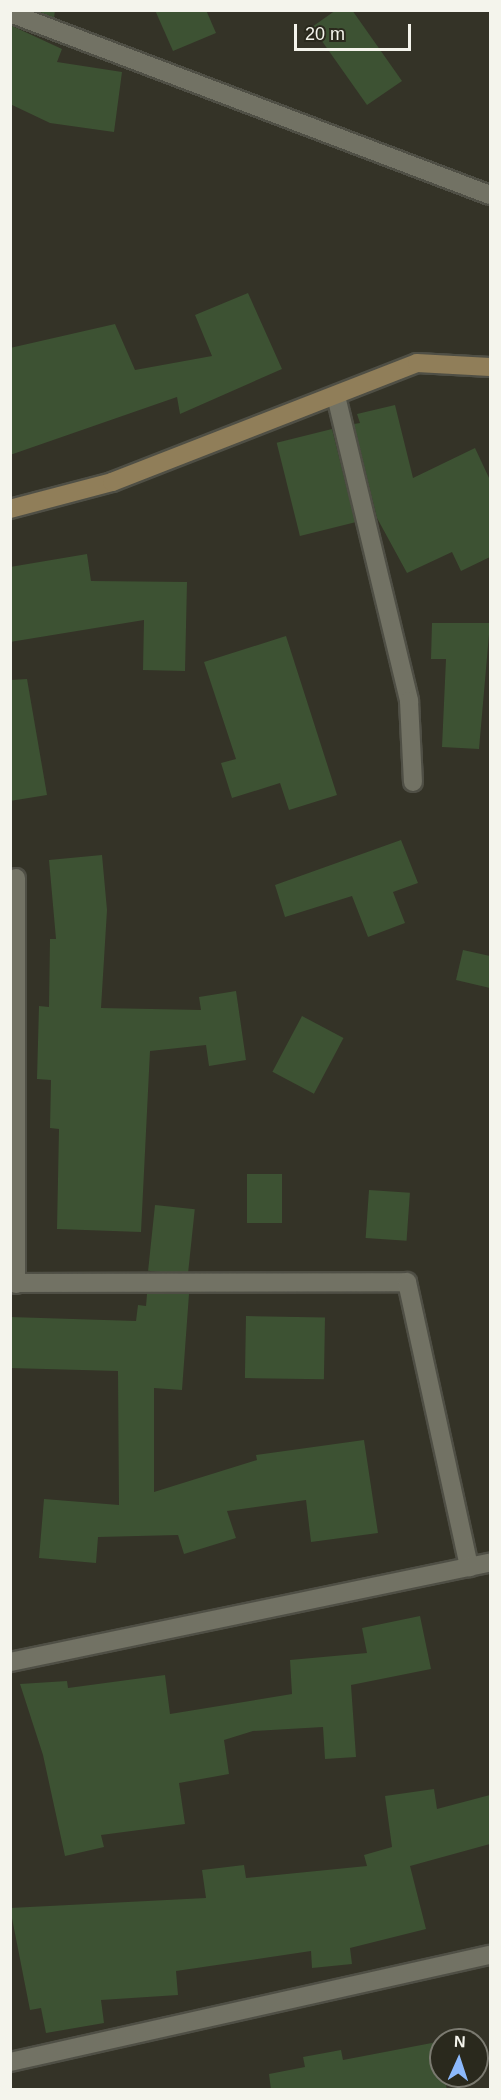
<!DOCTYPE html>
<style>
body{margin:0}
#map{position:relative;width:501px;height:2100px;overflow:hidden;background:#343327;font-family:Helvetica,sans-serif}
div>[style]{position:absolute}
.building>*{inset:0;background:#3d5233;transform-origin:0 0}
.roads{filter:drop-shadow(2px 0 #4f4f45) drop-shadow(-2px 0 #4f4f45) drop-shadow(0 2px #4f4f45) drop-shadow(0 -2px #4f4f45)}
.street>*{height:18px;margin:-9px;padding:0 9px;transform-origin:9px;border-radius:9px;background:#727264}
.secondary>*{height:18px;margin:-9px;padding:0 9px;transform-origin:9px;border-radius:9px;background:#907e59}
span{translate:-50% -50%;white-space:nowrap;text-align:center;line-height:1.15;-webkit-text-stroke:6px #2a291d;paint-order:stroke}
.frame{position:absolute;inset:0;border:12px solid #f4f4ec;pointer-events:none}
.north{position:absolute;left:429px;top:2028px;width:60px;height:60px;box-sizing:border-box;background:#2a291d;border:2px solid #7b7a70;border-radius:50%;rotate:3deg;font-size:16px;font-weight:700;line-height:24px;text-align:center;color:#f4f4ec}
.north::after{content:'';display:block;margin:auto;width:21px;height:27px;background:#8cb9fc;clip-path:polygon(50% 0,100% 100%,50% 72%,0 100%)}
.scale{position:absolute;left:294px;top:24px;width:117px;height:27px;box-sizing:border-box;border:3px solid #f4f4ec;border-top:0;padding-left:8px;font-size:18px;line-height:21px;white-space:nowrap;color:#f4f4ec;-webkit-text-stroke:4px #2a291d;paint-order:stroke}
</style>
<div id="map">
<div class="building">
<i style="clip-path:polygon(35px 10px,55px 10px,54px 18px)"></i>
<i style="clip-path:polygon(155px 10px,206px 10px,216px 33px,173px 51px)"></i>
<i style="clip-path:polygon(336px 10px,352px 10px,402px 81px,367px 105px,312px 27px)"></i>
<i style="clip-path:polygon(10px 25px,62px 49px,57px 62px,122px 72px,114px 132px,50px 123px,10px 104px)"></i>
<i style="clip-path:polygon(248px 293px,282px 369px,180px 414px,177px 397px,10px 455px,10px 348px,115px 324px,135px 370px,212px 356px,195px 315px)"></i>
<i style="clip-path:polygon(395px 405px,413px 478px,475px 448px,490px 480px,490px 557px,461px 571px,452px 552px,407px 573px,377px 518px,354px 424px,360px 423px,357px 414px)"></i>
<i style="left:332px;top:429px;width:96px;height:57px;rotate:76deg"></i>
<i style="clip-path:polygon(87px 554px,91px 581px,187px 582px,185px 671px,143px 670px,144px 620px,10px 642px,10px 567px)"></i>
<i style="clip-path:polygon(432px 623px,490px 623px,479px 749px,442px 747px,446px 659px,431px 659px)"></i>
<i style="clip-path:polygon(286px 636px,337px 795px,289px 810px,280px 783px,232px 798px,221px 763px,236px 759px,204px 662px)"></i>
<i style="clip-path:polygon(27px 679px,47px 795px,10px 801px,10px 680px)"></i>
<i style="clip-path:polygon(401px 840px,418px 883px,393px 892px,405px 923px,368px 937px,352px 896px,285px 917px,275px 885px)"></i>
<i style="clip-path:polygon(102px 855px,107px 910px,101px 1008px,201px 1010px,199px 997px,236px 991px,246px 1060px,209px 1066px,206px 1045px,150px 1051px,141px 1232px,57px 1229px,59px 1129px,50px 1128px,51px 1080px,37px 1079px,39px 1006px,49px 1007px,50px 939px,56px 939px,49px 860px)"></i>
<i style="clip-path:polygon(463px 950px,490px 956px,490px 988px,456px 980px)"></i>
<i style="left:302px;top:1016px;width:47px;height:63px;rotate:28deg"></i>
<i style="left:247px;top:1174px;width:35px;height:49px"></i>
<i style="left:369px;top:1190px;width:41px;height:48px;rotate:4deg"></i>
<i style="left:155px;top:1205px;width:40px;height:66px;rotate:6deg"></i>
<i style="clip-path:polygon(147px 1294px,189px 1294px,182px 1390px,154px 1388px,154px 1492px,257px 1460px,256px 1455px,364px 1440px,378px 1533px,311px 1542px,306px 1500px,227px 1511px,236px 1538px,184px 1554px,178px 1535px,98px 1537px,96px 1563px,39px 1558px,44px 1499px,119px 1505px,118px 1371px,10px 1368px,10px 1317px,136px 1321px,138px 1305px,146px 1306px)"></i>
<i style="left:246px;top:1316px;width:79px;height:62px;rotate:1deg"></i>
<i style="clip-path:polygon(420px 1616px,431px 1669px,351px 1685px,356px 1757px,325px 1759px,323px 1727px,253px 1731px,224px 1740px,229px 1774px,179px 1783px,185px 1824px,101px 1835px,104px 1847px,65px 1856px,43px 1755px,20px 1684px,67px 1681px,68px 1688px,165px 1675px,170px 1714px,292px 1694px,290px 1660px,367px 1653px,362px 1628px)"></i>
<i style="clip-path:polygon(434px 1789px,437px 1809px,490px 1795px,490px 1844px,410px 1866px,426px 1929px,350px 1948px,352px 1964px,312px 1968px,311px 1951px,176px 1971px,178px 1995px,101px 2000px,104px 2023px,46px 2033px,41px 2008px,30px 2010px,10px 1908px,206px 1898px,202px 1870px,244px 1865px,246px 1878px,367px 1866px,364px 1855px,392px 1847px,385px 1796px)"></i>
<i style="clip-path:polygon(437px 2042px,447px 2090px,271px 2090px,269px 2074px,305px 2067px,303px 2057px,341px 2050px,343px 2060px)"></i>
</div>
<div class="roads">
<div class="street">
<i style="left:10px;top:13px;width:513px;rotate:20.77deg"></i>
<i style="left:336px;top:396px;width:314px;rotate:76.5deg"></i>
<i style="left:409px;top:701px;width:81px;rotate:87.2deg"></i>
<i style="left:16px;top:878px;width:406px;rotate:90deg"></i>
<i style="left:10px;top:1283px;width:397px;rotate:-0.1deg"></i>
<i style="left:407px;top:1282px;width:292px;rotate:77.7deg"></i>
<i style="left:10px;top:1662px;width:490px;rotate:-11.7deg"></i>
<i style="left:10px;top:2062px;width:492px;rotate:-12.6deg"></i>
</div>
<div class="secondary">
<i style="left:10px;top:509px;width:106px;rotate:-14.8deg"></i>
<i style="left:112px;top:482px;width:327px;rotate:-21.3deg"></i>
<i style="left:417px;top:363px;width:73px;rotate:3.1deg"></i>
</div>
</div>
<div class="frame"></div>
<div class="north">N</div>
<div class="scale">20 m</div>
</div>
